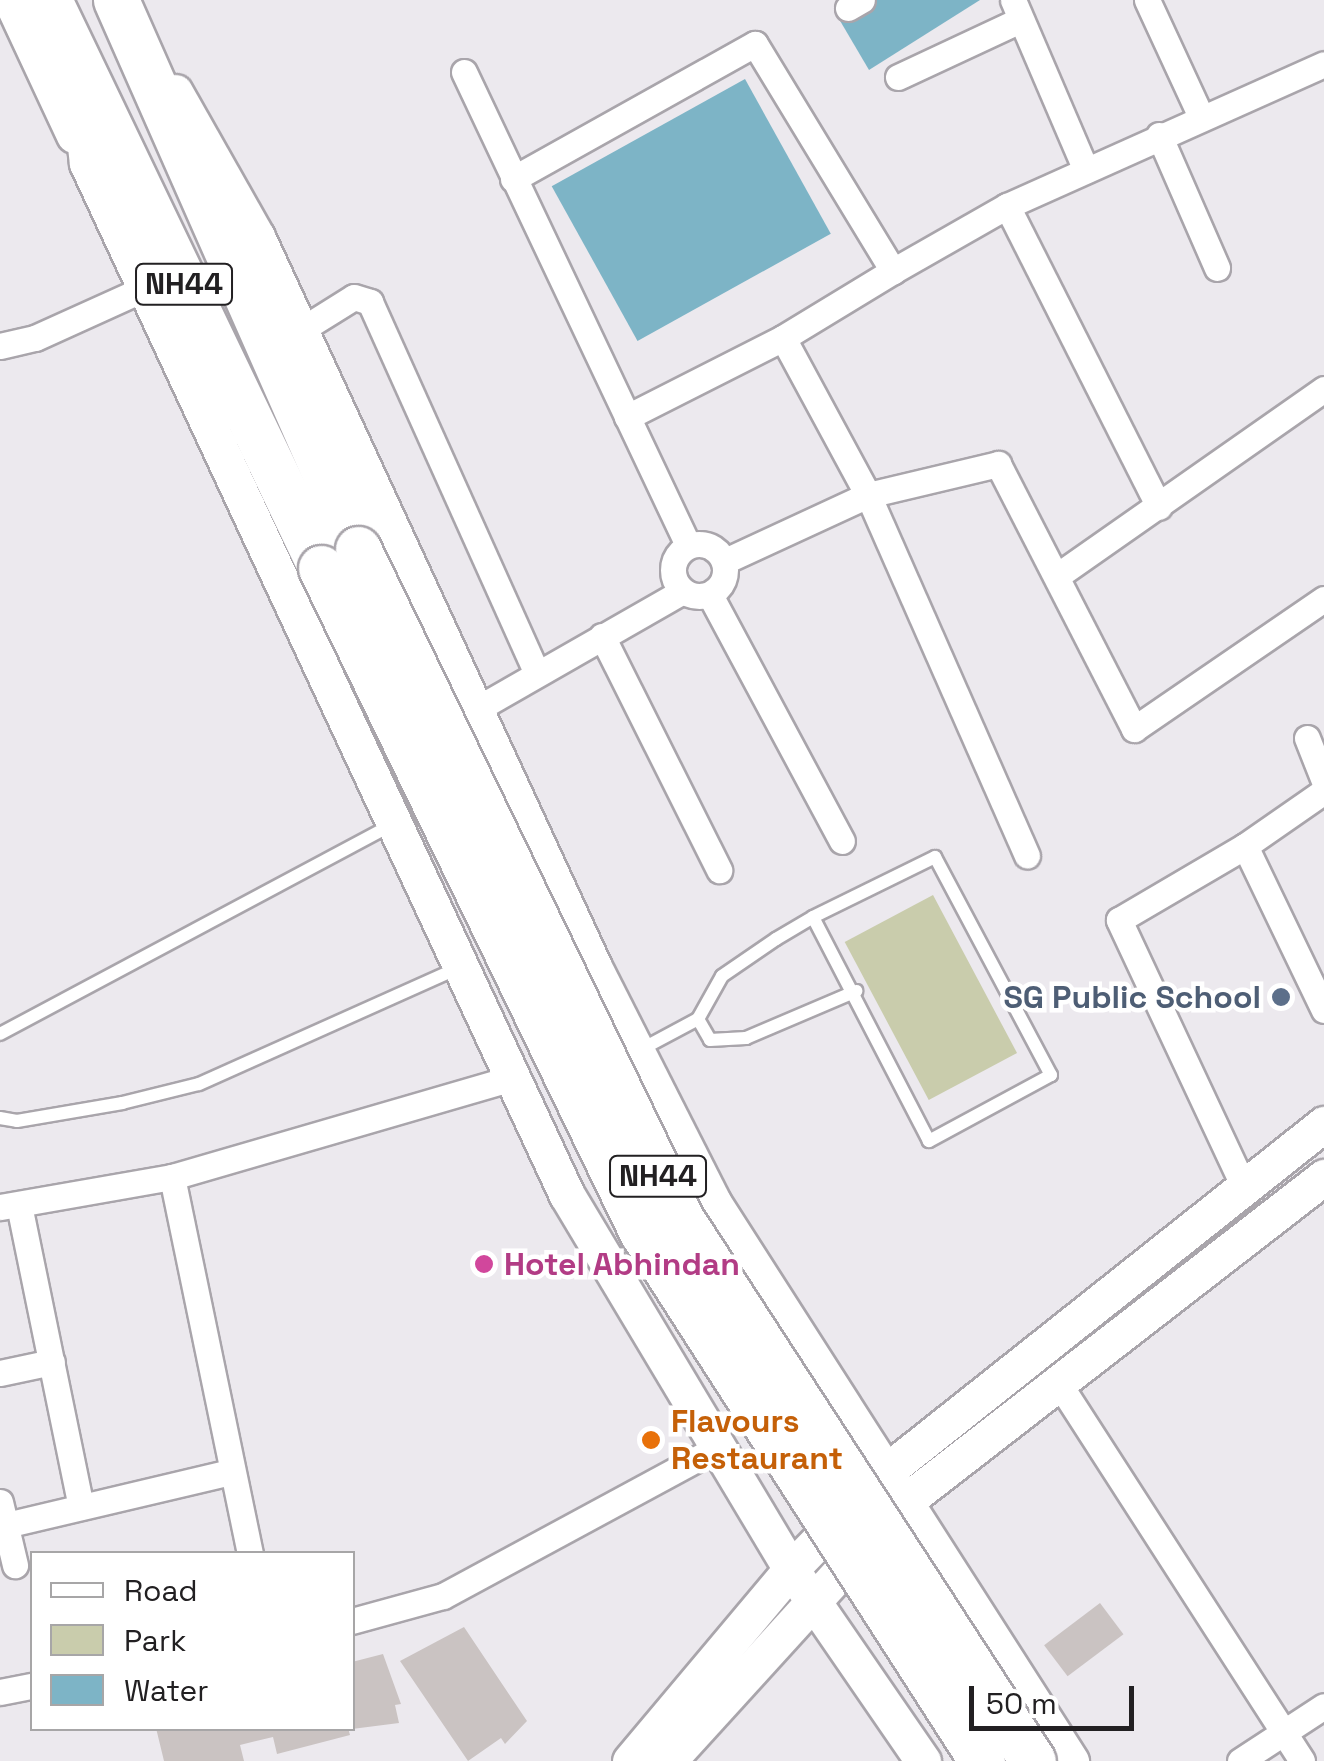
<!DOCTYPE html>
<style>
body{margin:0}
#map{position:relative;width:1324px;height:1761px;overflow:hidden;background:#ece9ee;font-family:"Space Grotesk",sans-serif}
div>[style]{position:absolute}
.green>*{inset:0;background:#c9ccac;transform-origin:0 0}
.water>*{inset:0;background:#7db4c6;transform-origin:0 0}
.building>*{inset:0;background:#cac3c2;transform-origin:0 0}
.roads{filter:drop-shadow(2px 0 #a9a5ab) drop-shadow(-2px 0 #a9a5ab) drop-shadow(0 2px #a9a5ab) drop-shadow(0 -2px #a9a5ab)}
.lane>*{height:12px;margin:-6px;padding:0 6px;transform-origin:6px;border-radius:6px;background:#fff}
.street>*{height:25px;margin:-12.5px;padding:0 12.5px;transform-origin:12.5px;border-radius:12.5px;background:#fff}
.street>.ring{margin:-12.5px;padding:0;box-sizing:content-box;background:none;border:25px solid #fff;border-radius:50%}
.secondary>*{height:35px;margin:-17.5px;padding:0 17.5px;transform-origin:17.5px;border-radius:17.5px;background:#fff}
.highway>*{height:45px;margin:-22.5px;padding:0 22.5px;transform-origin:22.5px;border-radius:22.5px;background:#fff}
.bridges{filter:drop-shadow(2px 0 #a9a5ab) drop-shadow(-2px 0 #a9a5ab) drop-shadow(0 2px #a9a5ab) drop-shadow(0 -2px #a9a5ab)}
.highway-bridge>*{height:45px;margin:-22.5px;padding:0 22.5px;transform-origin:22.5px;border-radius:22.5px;background:#fff}
.dots>*{width:28px;height:28px;translate:-50% -50%;box-sizing:border-box;border:5px solid #fff;border-radius:50%}
span{translate:-50% -50%;white-space:nowrap;text-align:center;line-height:1.15;-webkit-text-stroke:9px #fff;paint-order:stroke}
.shield-label span{padding:2px 8px;background:#fff;border:2px solid;border-radius:8px;-webkit-text-stroke-width:0}
.shield-label{font-size:30px;color:#222022;font-weight:700}
.service-label{font-size:32px;color:#4e5e75;font-weight:700}
.right{translate:-100% -50%;text-align:right}
.hotel-label{font-size:32px;color:#b23c85;font-weight:700}
.left{translate:0 -50%;text-align:left}
.food-label{font-size:32px;color:#c56008;font-weight:700}
.legend{position:absolute;left:30px;top:1551px;width:325px;height:180px;box-sizing:border-box;background:#fff;border:2px solid #a7a6a7;margin:0;padding:12px 18px;list-style:none;font-size:30px;color:#222022}
.legend li{display:flex;align-items:center;gap:20px;height:50px}
.legend b{width:50px;border:2px solid #a7a6a7}
.scale{position:absolute;left:969px;top:1686px;width:165px;height:45px;box-sizing:border-box;border:5px solid #222022;border-top:0;padding-left:12px;font-size:30px;line-height:35px;white-space:nowrap;color:#222022;-webkit-text-stroke:8px #fff;paint-order:stroke}
</style>
<div id="map">
<div class="green">
<i style="left:933px;top:895px;width:179px;height:100px;rotate:62deg"></i>
</div>
<div class="water">
<i style="clip-path:polygon(868px 0,980px 0,869px 70px,839px 19px)"></i>
<i style="left:745px;top:79px;width:177px;height:221px;rotate:61deg"></i>
</div>
<div class="building">
<i style="left:1100px;top:1603px;width:39px;height:70px;rotate:53deg"></i>
<i style="clip-path:polygon(464px 1627px,527px 1721px,505px 1744px,501px 1738px,468px 1761px,400px 1661px)"></i>
<i style="clip-path:polygon(383px 1654px,401px 1704px,395px 1705px,399px 1723px,352px 1729px,352px 1662px)"></i>
<i style="clip-path:polygon(156px 1728px,348px 1728px,350px 1735px,277px 1754px,273px 1737px,240px 1745px,244px 1761px,164px 1761px)"></i>
</div>
<div class="roads">
<div class="lane">
<i style="left:698px;top:1019px;width:24px;rotate:60deg"></i>
<i style="left:710px;top:1040px;width:36px;rotate:-3deg"></i>
<i style="left:746px;top:1038px;width:120px;rotate:-23.1deg"></i>
<i style="left:0;top:1034px;width:443px;rotate:-28.1deg"></i>
<i style="left:640px;top:1050px;width:66px;rotate:-28.1deg"></i>
<i style="left:698px;top:1019px;width:49px;rotate:-60.8deg"></i>
<i style="left:722px;top:976px;width:65px;rotate:-34.4deg"></i>
<i style="left:776px;top:939px;width:43px;rotate:-30.7deg"></i>
<i style="left:813px;top:917px;width:136px;rotate:-26.2deg"></i>
<i style="left:935px;top:857px;width:247px;rotate:62deg"></i>
<i style="left:1051px;top:1075px;width:139px;rotate:151.6deg"></i>
<i style="left:929px;top:1141px;width:252px;rotate:-117.4deg"></i>
<i style="left:0;top:1118px;width:17px;rotate:10deg"></i>
<i style="left:17px;top:1121px;width:107px;rotate:-9.7deg"></i>
<i style="left:122px;top:1103px;width:79px;rotate:-13.9deg"></i>
<i style="left:199px;top:1084px;width:284px;rotate:-24.1deg"></i>
</div>
<div class="street">
<i style="left:1013px;top:0;width:185px;rotate:66.8deg"></i>
<i style="left:1147px;top:0;width:129px;rotate:65.2deg"></i>
<i style="left:848px;top:8px;width:16px;rotate:-30deg"></i>
<i style="left:464px;top:72px;width:523px;rotate:64.66deg"></i>
<i style="left:898px;top:77px;width:135px;rotate:-25deg"></i>
<i style="left:1159px;top:135px;width:145px;rotate:66.4deg"></i>
<i style="left:513px;top:179px;width:277px;rotate:-29.2deg"></i>
<i style="left:755px;top:44px;width:266px;rotate:58.7deg"></i>
<i style="left:893px;top:271px;width:129px;rotate:148.7deg"></i>
<i style="left:783px;top:338px;width:175px;rotate:153.1deg"></i>
<i style="left:1007px;top:206px;width:337px;rotate:63.2deg"></i>
<i style="left:893px;top:271px;width:131px;rotate:-29.7deg"></i>
<i style="left:1007px;top:206px;width:347px;rotate:-24.1deg"></i>
<i style="left:301px;top:330px;width:62px;rotate:-31.9deg"></i>
<i style="left:354px;top:297px;width:17px;rotate:17deg"></i>
<i style="left:370px;top:302px;width:405px;rotate:65.8deg"></i>
<i style="left:783px;top:338px;width:179px;rotate:61.6deg"></i>
<i style="left:868px;top:495px;width:394px;rotate:66.2deg"></i>
<i style="left:0;top:346px;width:36px;rotate:-13deg"></i>
<i style="left:35px;top:338px;width:121px;rotate:-24.4deg"></i>
<i class="ring" style="left:673px;top:544px;width:27px;height:27px"></i>
<i style="left:725px;top:561px;width:157px;rotate:-24.8deg"></i>
<i style="left:868px;top:495px;width:134px;rotate:-13.4deg"></i>
<i style="left:998px;top:464px;width:298px;rotate:62.8deg"></i>
<i style="left:1134px;top:729px;width:230px;rotate:-34.4deg"></i>
<i style="left:1057px;top:576px;width:326px;rotate:-35deg"></i>
<i style="left:710px;top:595px;width:279px;rotate:61.8deg"></i>
<i style="left:602px;top:636px;width:262px;rotate:63.4deg"></i>
<i style="left:477px;top:709px;width:237px;rotate:-29.8deg"></i>
<i style="left:1307px;top:738px;width:46px;rotate:68.4deg"></i>
<i style="left:1245px;top:846px;width:96px;rotate:-34.8deg"></i>
<i style="left:172px;top:1177px;width:385px;rotate:78.3deg"></i>
<i style="left:1244px;top:1187px;width:295px;rotate:-115.1deg"></i>
<i style="left:1119px;top:920px;width:146px;rotate:-30.4deg"></i>
<i style="left:1245px;top:846px;width:182px;rotate:64.3deg"></i>
<i style="left:19px;top:1205px;width:308px;rotate:78.4deg"></i>
<i style="left:0;top:1207px;width:175px;rotate:-9.9deg"></i>
<i style="left:172px;top:1177px;width:351px;rotate:-16.2deg"></i>
<i style="left:0;top:1373px;width:53px;rotate:-11.9deg"></i>
<i style="left:1056px;top:1379px;width:454px;rotate:57.2deg"></i>
<i style="left:0;top:1502px;width:65px;rotate:76.6deg"></i>
<i style="left:6px;top:1525px;width:230px;rotate:-13.3deg"></i>
<i style="left:352px;top:1621px;width:94px;rotate:-15.4deg"></i>
<i style="left:443px;top:1596px;width:313px;rotate:-28.4deg"></i>
<i style="left:0;top:1692px;width:33px;rotate:-11deg"></i>
<i style="left:1240px;top:1761px;width:100px;rotate:-33.2deg"></i>
</div>
<div class="secondary">
<i style="left:11px;top:0;width:149px;rotate:65deg"></i>
<i style="left:77px;top:77px;width:87px;rotate:83.4deg"></i>
<i style="left:87px;top:163px;width:1138px;rotate:65.06deg"></i>
<i style="left:567px;top:1195px;width:436px;rotate:59.1deg"></i>
<i style="left:791px;top:1569px;width:233px;rotate:55.5deg"></i>
<i style="left:175px;top:92px;width:167px;rotate:60.5deg"></i>
<i style="left:257px;top:237px;width:804px;rotate:65.22deg"></i>
<i style="left:594px;top:967px;width:263px;rotate:63.1deg"></i>
<i style="left:713px;top:1202px;width:664px;rotate:57.36deg"></i>
<i style="left:630px;top:1761px;width:251px;rotate:-50deg"></i>
<i style="left:791px;top:1569px;width:132px;rotate:-45.9deg"></i>
<i style="left:883px;top:1474px;width:563px;rotate:-38.44deg"></i>
<i style="left:668px;top:1761px;width:348px;rotate:-47.7deg"></i>
<i style="left:902px;top:1504px;width:534px;rotate:-37.77deg"></i>
</div>
<div class="highway">
<i style="left:49px;top:0;width:630px;rotate:64.41deg"></i>
<i style="left:116px;top:0;width:600px;rotate:66.21deg"></i>
</div>
</div>
<div class="bridges">
<div class="highway-bridge">
<i style="left:358px;top:549px;width:744px;rotate:64.26deg"></i>
<i style="left:681px;top:1219px;width:646px;rotate:57deg"></i>
<i style="left:321px;top:568px;width:738px;rotate:64.2deg"></i>
<i style="left:642px;top:1232px;width:629px;rotate:57.27deg"></i>
</div>
</div>
<div class="dots">
<i style="left:1281px;top:997px;background:#5c6f8a"></i>
<i style="left:484px;top:1264px;background:#d1479c"></i>
<i style="left:651px;top:1440px;background:#e8710a"></i>
</div>
<div class="shield-label">
<span style="left:184px;top:284px">NH44</span>
<span style="left:658px;top:1176px">NH44</span>
</div>
<div class="service-label">
<span class="right" style="left:1261px;top:997px">SG Public School</span>
</div>
<div class="hotel-label">
<span class="left" style="left:504px;top:1264px">Hotel Abhindan</span>
</div>
<div class="food-label">
<span class="left" style="left:671px;top:1440px">Flavours<br>Restaurant</span>
</div>
<ul class="legend">
<li><b style="height:12px;background:#fff"></b>Road</li>
<li><b style="height:28px;background:#c9ccac"></b>Park</li>
<li><b style="height:28px;background:#7db4c6"></b>Water</li>
</ul>
<div class="scale">50 m</div>
</div>
